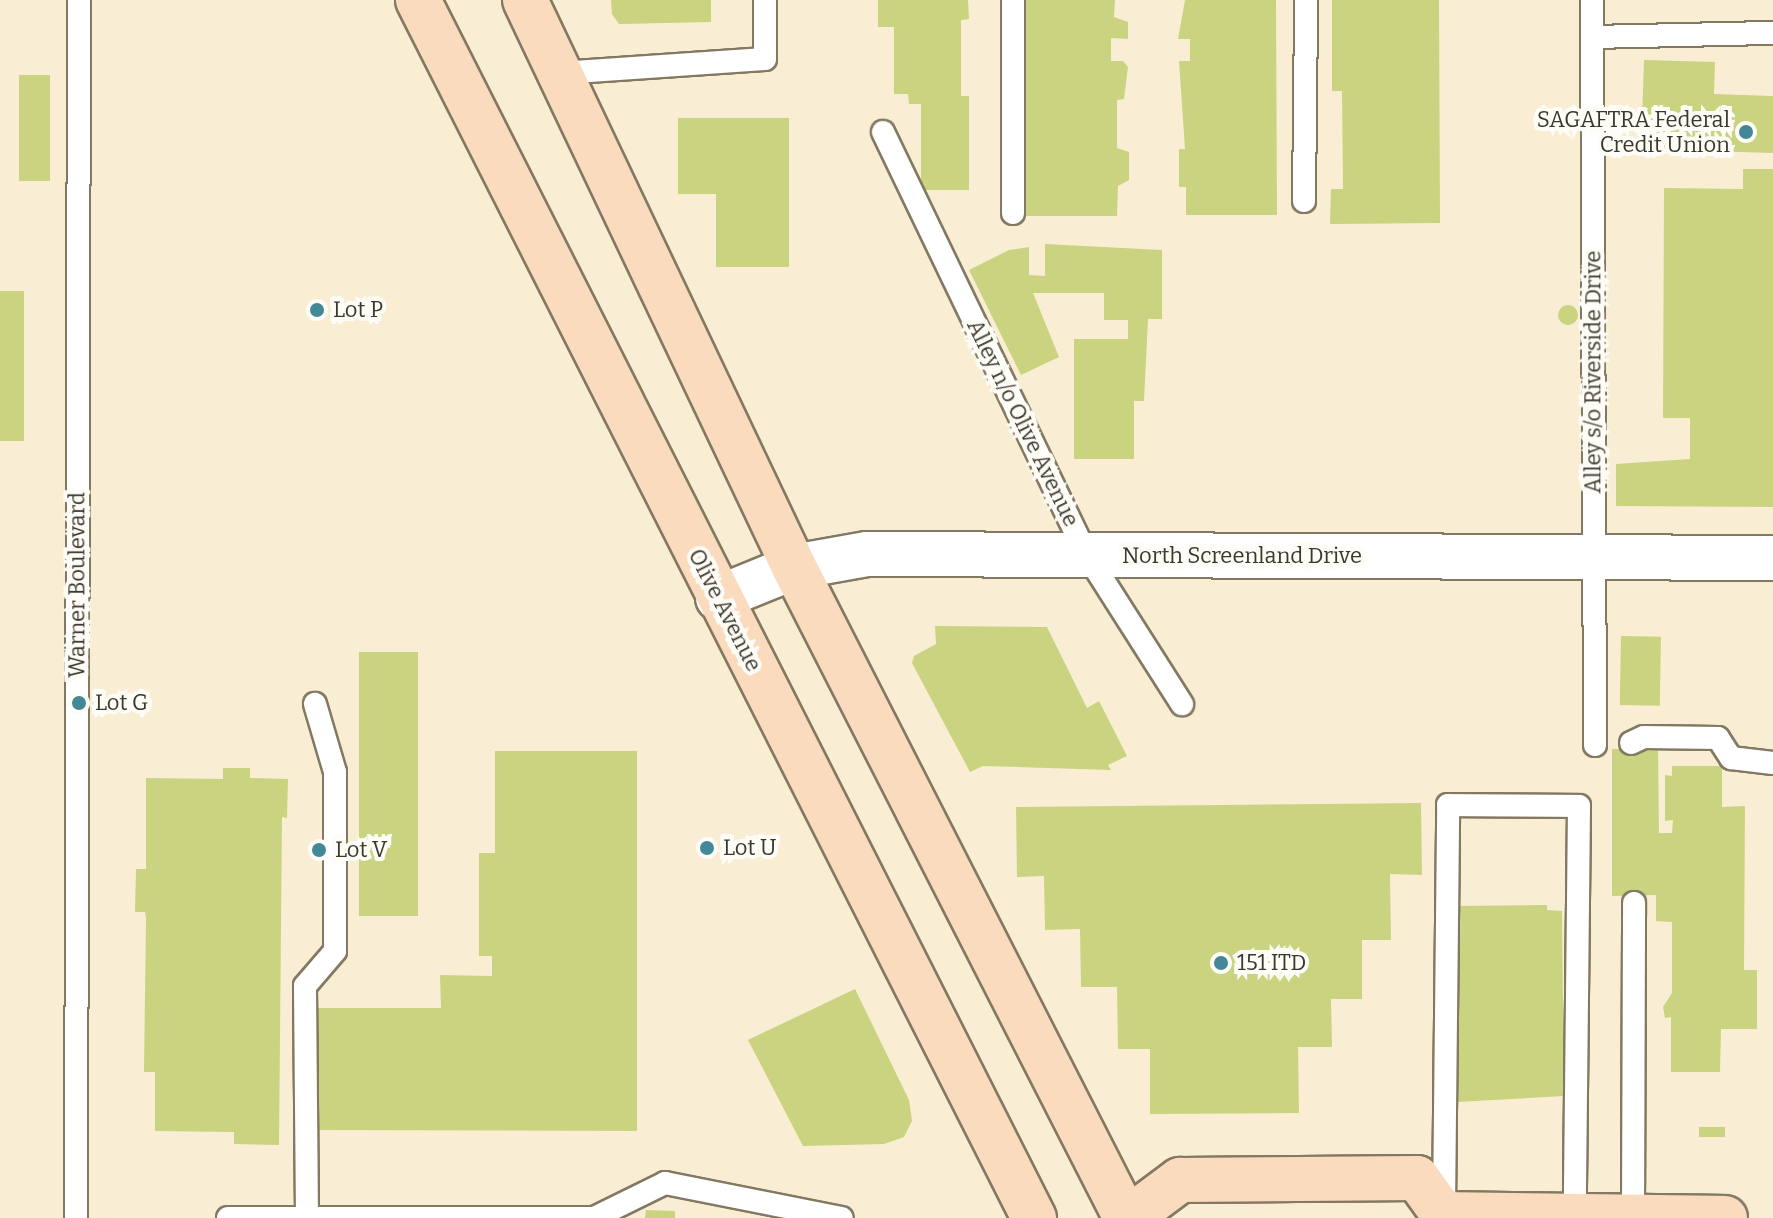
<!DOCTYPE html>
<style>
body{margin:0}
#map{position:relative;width:1773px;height:1218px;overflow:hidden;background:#f9eed4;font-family:Bitter,serif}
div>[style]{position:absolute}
.building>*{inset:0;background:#cad37f;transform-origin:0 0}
.round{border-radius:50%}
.roads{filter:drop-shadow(2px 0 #837962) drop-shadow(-2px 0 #837962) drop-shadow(0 2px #837962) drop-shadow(0 -2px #837962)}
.service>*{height:22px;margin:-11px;padding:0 11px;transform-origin:11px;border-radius:11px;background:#fff}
.minor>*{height:44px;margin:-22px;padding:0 22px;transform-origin:22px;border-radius:22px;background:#fff}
.primary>*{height:44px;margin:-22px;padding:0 22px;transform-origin:22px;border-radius:22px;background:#fbdbbe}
.dots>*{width:22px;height:22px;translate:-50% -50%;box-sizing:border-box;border:4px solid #fefcf7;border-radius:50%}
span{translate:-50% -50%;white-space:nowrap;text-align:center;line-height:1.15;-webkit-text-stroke:8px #fefcf7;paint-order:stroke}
.poi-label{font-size:22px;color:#3b372c}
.right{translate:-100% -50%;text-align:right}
.left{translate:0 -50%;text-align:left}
.street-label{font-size:22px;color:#3b372c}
</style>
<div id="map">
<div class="building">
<i style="clip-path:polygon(611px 0,711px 0,711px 22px,619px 24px,612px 14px)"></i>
<i style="clip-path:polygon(878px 0,968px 0,969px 19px,961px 20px,961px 96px,969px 96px,969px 190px,921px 190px,921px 104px,909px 104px,908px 94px,894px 94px,894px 27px,878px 27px)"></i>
<i style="clip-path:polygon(1025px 0,1115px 0,1114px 17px,1128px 22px,1128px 39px,1111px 38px,1111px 61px,1123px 61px,1128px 67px,1124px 99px,1117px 100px,1117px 148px,1129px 152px,1129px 180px,1118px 186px,1117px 216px,1025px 216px)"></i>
<i style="clip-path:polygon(1185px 0,1276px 0,1277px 215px,1186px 215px,1186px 187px,1179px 187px,1179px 149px,1185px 149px,1179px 61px,1190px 61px,1190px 39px,1178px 39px)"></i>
<i style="clip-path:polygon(1332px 0,1439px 0,1440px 223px,1330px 224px,1331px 189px,1343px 189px,1342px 91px,1332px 91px)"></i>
<i style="clip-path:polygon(1644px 60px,1715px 62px,1714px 94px,1773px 96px,1773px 153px,1641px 149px)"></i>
<i style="left:19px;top:75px;width:31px;height:106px"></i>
<i style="clip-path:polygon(678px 118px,789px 118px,789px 267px,716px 267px,716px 194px,678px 194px)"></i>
<i style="clip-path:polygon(1743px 169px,1773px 169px,1773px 507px,1616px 506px,1616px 464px,1690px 459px,1690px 418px,1663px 418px,1664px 188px,1743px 189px)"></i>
<i style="clip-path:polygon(1045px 244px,1162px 250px,1162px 319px,1148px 319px,1144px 401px,1134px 401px,1134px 459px,1074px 459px,1074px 339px,1128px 339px,1128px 320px,1104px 320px,1104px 293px,1033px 293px,1059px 357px,1021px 375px,969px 270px,1009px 250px,1029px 247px,1029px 275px,1045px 276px)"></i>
<i style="left:0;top:291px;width:24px;height:150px"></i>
<i class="round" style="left:1558px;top:305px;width:20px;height:20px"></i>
<i style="clip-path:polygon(935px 626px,1047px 627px,1087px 708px,1099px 701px,1127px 756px,1108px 765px,1111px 770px,983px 766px,970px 772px,912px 663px,914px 656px,936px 644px)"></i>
<i style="left:1621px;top:636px;width:40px;height:69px;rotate:1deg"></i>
<i style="left:359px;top:652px;width:59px;height:264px"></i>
<i style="clip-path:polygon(1612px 749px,1658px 749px,1659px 833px,1672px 833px,1673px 820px,1665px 821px,1665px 775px,1672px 776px,1672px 766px,1722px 766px,1722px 807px,1745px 806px,1744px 970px,1757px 970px,1757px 1029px,1721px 1029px,1720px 1072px,1671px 1072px,1671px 1017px,1665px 1018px,1663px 1007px,1672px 993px,1672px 922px,1656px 921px,1656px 895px,1612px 896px)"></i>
<i style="clip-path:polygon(495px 751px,637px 751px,637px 1131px,316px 1130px,316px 1008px,441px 1008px,440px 975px,492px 976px,492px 956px,479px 956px,479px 853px,495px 853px)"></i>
<i style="clip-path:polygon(223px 768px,250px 768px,250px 778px,288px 779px,287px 818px,282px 817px,279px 1145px,234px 1144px,234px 1132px,155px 1131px,155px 1072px,144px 1072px,146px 918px,145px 912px,135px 912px,136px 869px,146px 869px,146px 778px,223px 779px)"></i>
<i style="clip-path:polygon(1421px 803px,1422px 875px,1390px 874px,1391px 940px,1362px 940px,1362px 999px,1331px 999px,1332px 1047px,1298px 1047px,1299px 1113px,1150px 1114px,1150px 1049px,1118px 1049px,1117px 987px,1081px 987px,1080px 929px,1045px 930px,1044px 876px,1017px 877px,1016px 807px)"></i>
<i style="clip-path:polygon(1547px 905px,1547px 910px,1562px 911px,1564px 1096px,1457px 1102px,1456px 906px)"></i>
<i style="clip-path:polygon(855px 989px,909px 1100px,912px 1121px,904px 1137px,884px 1144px,803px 1146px,748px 1040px)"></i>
<i style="left:1699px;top:1127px;width:26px;height:10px"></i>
<i style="clip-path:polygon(646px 1210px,675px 1211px,675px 1218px,645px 1218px)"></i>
</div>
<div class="roads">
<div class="service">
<i style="left:1592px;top:0;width:745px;rotate:89.77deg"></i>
<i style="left:1592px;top:37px;width:181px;rotate:-1.3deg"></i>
<i style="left:560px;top:73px;width:205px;rotate:-3.9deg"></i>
<i style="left:765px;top:59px;width:59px;rotate:-90deg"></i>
<i style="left:883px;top:132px;width:470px;rotate:64.3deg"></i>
<i style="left:1087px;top:555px;width:177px;rotate:57.5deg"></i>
<i style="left:1304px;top:201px;width:201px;rotate:-89.4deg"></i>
<i style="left:1013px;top:213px;width:213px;rotate:-90deg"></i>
<i style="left:1631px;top:743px;width:14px;rotate:-25deg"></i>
<i style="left:1644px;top:737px;width:74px;rotate:0.8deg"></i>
<i style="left:1718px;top:738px;width:24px;rotate:57deg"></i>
<i style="left:1731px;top:758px;width:42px;rotate:6.8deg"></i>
<i style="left:1444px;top:1208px;width:403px;rotate:-89.4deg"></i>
<i style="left:1448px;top:805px;width:131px;rotate:0.4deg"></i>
<i style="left:1579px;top:806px;width:407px;rotate:90.6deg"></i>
<i style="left:1633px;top:1213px;width:310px;rotate:-89.8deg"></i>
<i style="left:307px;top:1217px;width:231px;rotate:-90.5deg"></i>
<i style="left:305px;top:986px;width:46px;rotate:-49.4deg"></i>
<i style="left:335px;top:951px;width:179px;rotate:-90deg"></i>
<i style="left:335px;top:772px;width:71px;rotate:-106.4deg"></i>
<i style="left:596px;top:1217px;width:77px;rotate:-26.2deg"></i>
<i style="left:665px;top:1183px;width:180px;rotate:11.2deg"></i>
<i style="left:76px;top:1218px;width:1218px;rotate:-89.86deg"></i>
<i style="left:228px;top:1218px;width:370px"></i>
</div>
<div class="minor">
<i style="left:718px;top:598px;width:82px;rotate:-22.2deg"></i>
<i style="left:794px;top:567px;width:74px;rotate:-10.1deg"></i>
<i style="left:867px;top:554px;width:906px;rotate:0.25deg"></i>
</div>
<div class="primary">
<i style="left:418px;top:0;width:1365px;rotate:63.17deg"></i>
<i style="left:525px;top:0;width:628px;rotate:64.62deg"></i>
<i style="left:794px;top:567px;width:731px;rotate:62.98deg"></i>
<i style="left:1443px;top:1214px;width:282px;rotate:0.8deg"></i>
<i style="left:1129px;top:1218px;width:64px;rotate:-36.7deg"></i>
<i style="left:1180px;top:1180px;width:237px;rotate:-0.5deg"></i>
<i style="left:1417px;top:1178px;width:44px;rotate:54.2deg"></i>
</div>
</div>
<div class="dots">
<i style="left:1746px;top:132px;background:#438896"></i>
<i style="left:317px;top:310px;background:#438896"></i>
<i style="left:79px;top:703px;background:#438896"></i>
<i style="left:707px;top:848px;background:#438896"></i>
<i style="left:319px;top:850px;background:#438896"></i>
<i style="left:1221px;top:963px;background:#438896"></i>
</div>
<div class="poi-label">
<span class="right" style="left:1730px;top:132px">SAGAFTRA Federal<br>Credit Union</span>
<span class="left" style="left:333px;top:310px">Lot P</span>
<span class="left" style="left:95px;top:703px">Lot G</span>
<span class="left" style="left:723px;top:848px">Lot U</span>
<span class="left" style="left:335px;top:850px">Lot V</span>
<span class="left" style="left:1237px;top:963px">151 ITD</span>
</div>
<div class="street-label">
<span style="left:1593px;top:372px;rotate:-90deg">Alley s/o Riverside Drive</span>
<span style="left:1023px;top:423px;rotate:64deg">Alley n/o Olive Avenue</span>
<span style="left:1242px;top:556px">North Screenland Drive</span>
<span style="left:77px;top:585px;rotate:-90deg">Warner Boulevard</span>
<span style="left:725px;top:610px;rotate:63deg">Olive Avenue</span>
</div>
</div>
